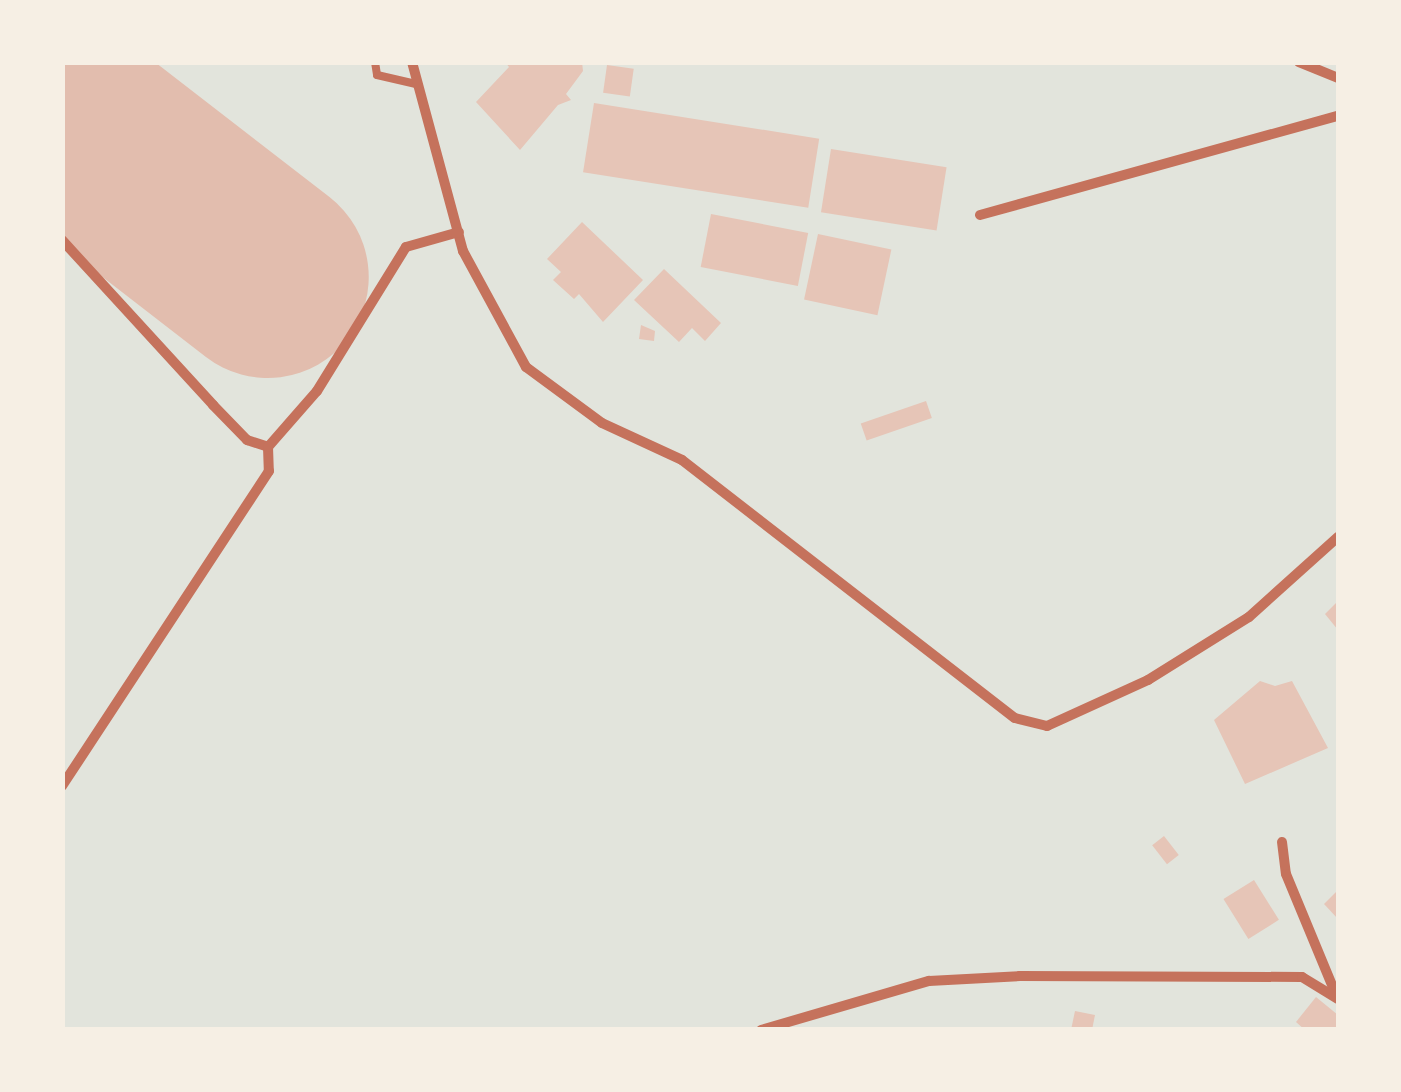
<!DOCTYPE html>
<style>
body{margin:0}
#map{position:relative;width:1401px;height:1092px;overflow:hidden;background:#f6efe4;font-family:"Roboto Condensed",sans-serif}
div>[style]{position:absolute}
.green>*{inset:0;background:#e2e4dc;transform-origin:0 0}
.runway>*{height:202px;margin:-101px;padding:0 101px;transform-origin:101px;border-radius:101px;background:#e2bdae}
.building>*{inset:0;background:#e6c5b7;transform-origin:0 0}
.service>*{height:8px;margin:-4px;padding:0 4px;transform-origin:4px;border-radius:4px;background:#c5725c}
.minor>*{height:10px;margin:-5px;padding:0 5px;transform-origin:5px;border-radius:5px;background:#c5725c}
span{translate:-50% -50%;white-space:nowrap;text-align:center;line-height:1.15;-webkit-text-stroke:9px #f6efe4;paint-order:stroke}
.frame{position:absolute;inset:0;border:65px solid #f6efe4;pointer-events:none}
</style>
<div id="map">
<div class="green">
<i style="left:63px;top:63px;width:1275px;height:966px"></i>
</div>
<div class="runway">
<i style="left:62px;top:118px;width:260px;rotate:37.7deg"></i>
</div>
<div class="building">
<i style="clip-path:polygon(505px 62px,582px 62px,583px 71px,566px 94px,571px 100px,558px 105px,520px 150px,476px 102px,509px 67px)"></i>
<i style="left:607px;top:65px;width:27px;height:28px;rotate:8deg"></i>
<i style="left:594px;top:103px;width:228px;height:70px;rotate:9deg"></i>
<i style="left:831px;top:149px;width:117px;height:64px;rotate:9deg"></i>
<i style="left:711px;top:214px;width:99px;height:54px;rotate:11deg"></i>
<i style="clip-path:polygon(582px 222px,643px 280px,603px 322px,579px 294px,574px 299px,553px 280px,561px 272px,547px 259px)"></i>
<i style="left:818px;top:234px;width:75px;height:67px;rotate:12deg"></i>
<i style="clip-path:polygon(664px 269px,721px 323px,705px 341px,692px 328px,679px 342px,634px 300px)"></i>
<i style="clip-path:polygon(641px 325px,655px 331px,654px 341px,639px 339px)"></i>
<i style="left:926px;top:401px;width:18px;height:69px;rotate:71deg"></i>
<i style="clip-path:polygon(1338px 601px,1338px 630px,1325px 614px)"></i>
<i style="clip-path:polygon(1260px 681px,1275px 686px,1292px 681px,1328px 748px,1245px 784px,1214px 720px)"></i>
<i style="left:1164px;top:836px;width:24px;height:15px;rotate:52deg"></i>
<i style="left:1254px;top:880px;width:47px;height:36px;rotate:58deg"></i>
<i style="clip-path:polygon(1338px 890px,1338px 919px,1324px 904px)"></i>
<i style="clip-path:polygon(1316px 997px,1338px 1015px,1338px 1030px,1305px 1030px,1296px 1022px)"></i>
<i style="clip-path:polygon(1075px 1011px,1095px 1015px,1092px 1030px,1071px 1030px)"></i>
</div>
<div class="service">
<i style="left:375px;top:62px;width:13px;rotate:81deg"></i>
<i style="left:377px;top:75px;width:40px;rotate:13deg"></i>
</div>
<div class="minor">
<i style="left:412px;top:62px;width:196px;rotate:74.9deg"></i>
<i style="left:463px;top:251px;width:132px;rotate:61.5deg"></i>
<i style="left:526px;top:367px;width:94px;rotate:36.4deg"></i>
<i style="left:602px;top:423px;width:88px;rotate:24.8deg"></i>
<i style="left:682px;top:460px;width:421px;rotate:37.8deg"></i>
<i style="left:1015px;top:718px;width:33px;rotate:14deg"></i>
<i style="left:1047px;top:726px;width:111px;rotate:-24.5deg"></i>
<i style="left:1148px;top:680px;width:119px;rotate:-32deg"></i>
<i style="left:1249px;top:617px;width:120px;rotate:-42deg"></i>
<i style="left:1299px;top:62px;width:42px;rotate:22.3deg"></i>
<i style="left:980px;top:215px;width:371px;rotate:-15.5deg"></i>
<i style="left:62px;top:240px;width:224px;rotate:47.5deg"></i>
<i style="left:213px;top:405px;width:49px;rotate:45.8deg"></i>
<i style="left:247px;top:440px;width:22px;rotate:18deg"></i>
<i style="left:268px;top:447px;width:24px;rotate:88deg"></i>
<i style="left:269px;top:471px;width:377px;rotate:123.3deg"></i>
<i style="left:268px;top:447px;width:74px;rotate:-48.8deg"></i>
<i style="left:317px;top:391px;width:169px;rotate:-58.3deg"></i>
<i style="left:406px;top:247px;width:55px;rotate:-15.8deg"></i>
<i style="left:1282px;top:842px;width:32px;rotate:83deg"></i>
<i style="left:1286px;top:874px;width:133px;rotate:67.5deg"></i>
<i style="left:761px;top:1030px;width:175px;rotate:-16.3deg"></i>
<i style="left:929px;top:981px;width:91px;rotate:-3.1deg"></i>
<i style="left:1020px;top:976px;width:282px;rotate:0.2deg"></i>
<i style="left:1302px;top:977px;width:42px;rotate:31.4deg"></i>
</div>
<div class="frame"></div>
</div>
